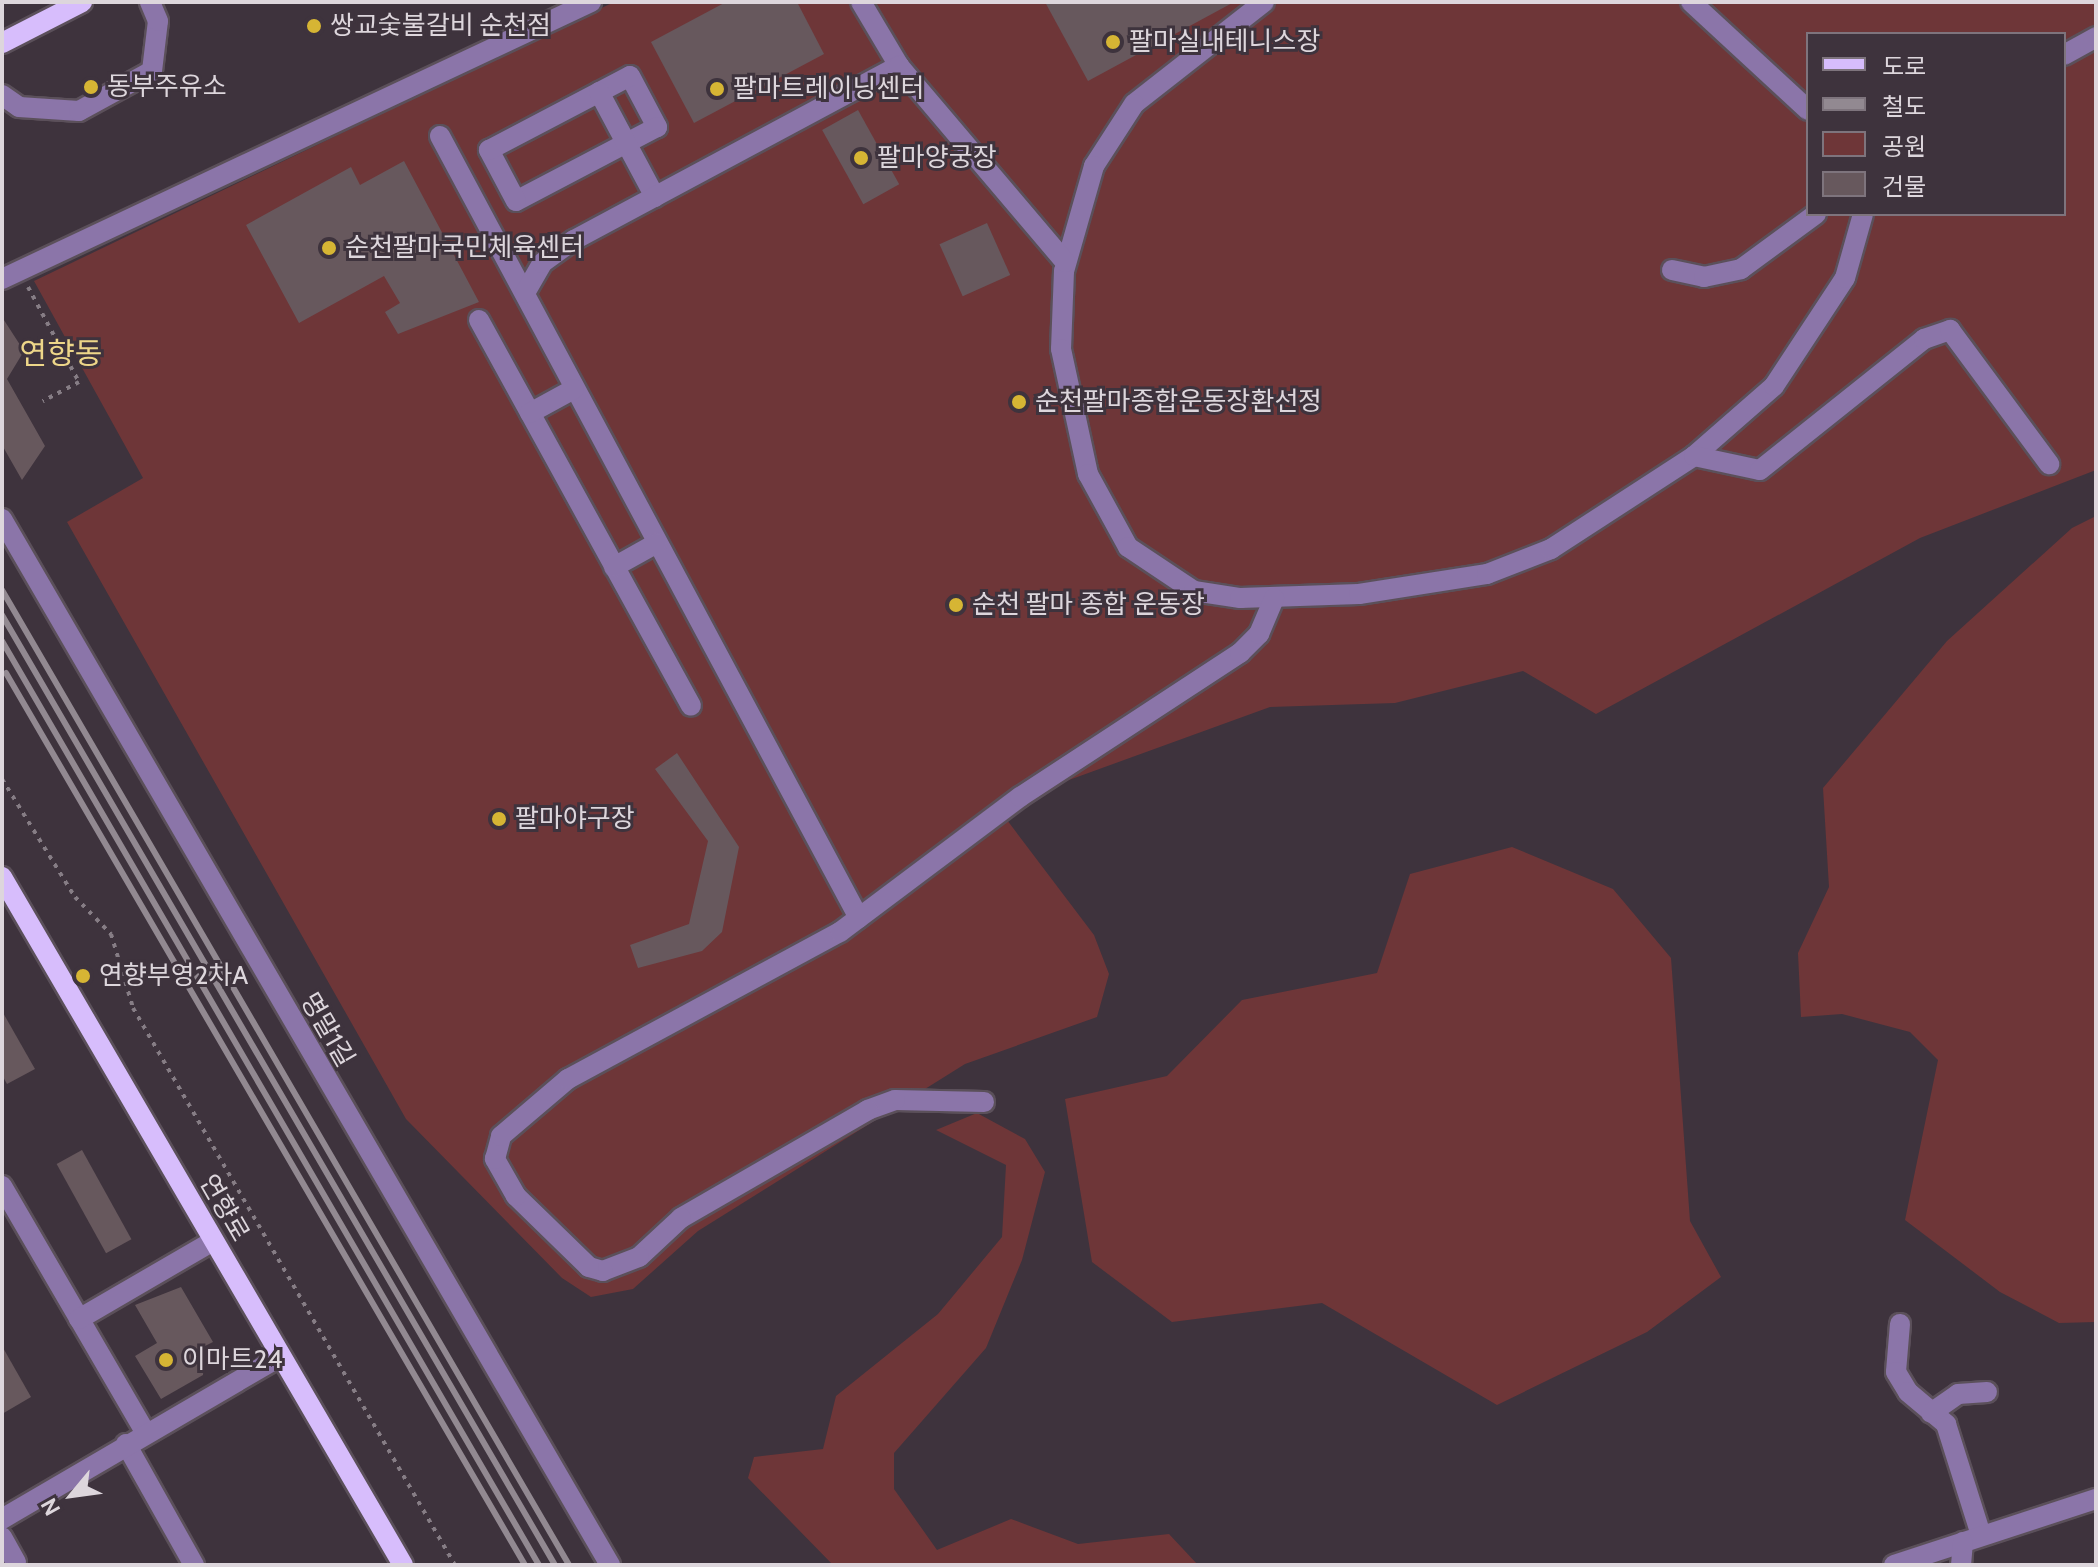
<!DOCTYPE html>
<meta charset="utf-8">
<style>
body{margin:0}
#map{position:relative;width:2098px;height:1567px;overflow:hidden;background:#3e333d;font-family:Cabin,"Noto Sans KR",sans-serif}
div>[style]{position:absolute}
.green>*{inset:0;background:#6e3638}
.building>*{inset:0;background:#67585d;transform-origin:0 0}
.path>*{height:4px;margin-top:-2px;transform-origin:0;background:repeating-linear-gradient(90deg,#867d85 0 4px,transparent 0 10px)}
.roads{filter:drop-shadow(2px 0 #5b505a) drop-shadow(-2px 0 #5b505a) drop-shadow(0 2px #5b505a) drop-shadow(0 -2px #5b505a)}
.minor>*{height:20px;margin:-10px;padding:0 10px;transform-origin:10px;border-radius:10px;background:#8b75a9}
.major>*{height:20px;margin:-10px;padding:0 10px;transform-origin:10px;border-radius:10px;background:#d7bdfc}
.rail>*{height:6px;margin:-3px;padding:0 3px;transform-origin:3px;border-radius:3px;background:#928991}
.dots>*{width:22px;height:22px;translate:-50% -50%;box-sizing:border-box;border:4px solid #3e333d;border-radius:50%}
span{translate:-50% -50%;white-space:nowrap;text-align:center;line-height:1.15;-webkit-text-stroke:6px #3e333d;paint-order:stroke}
.poi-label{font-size:26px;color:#ddd6dc}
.left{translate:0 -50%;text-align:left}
.street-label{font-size:26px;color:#ddd6dc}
.quarter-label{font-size:30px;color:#edd689}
.frame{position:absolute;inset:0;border:4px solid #ddd6dc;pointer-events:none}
.legend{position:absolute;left:1806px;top:32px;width:260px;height:184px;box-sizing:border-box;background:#3e333d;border:2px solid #7e747d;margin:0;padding:10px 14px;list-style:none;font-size:24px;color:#ddd6dc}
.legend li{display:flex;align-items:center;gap:16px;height:40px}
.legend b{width:40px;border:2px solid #7e747d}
.north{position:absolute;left:32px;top:1455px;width:80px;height:80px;-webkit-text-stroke:6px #3e333d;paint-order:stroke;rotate:241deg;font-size:22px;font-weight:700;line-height:32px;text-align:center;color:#ddd6dc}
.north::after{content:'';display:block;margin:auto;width:28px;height:36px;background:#ddd6dc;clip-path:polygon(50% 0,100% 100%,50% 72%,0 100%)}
</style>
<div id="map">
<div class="green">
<i style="clip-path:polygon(evenodd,614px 2px,2096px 2px,2096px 470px,1920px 538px,1596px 714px,1523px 671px,1395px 703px,1270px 707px,1036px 792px,1007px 820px,1094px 935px,1109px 974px,1097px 1017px,965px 1064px,698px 1231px,633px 1289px,591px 1297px,562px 1278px,406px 1119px,67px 522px,143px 478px,34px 281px,614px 2px,1808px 34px,2064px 34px,2064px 214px,1808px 214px,1808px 34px)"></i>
<i style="clip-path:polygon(2096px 516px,2096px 1322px,2059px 1323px,2000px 1292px,1905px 1220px,1938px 1060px,1910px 1032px,1842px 1014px,1801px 1017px,1798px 953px,1829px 887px,1823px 788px,1947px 641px,2072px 528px)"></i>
<i style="clip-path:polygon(1512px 847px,1613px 889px,1671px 958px,1690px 1221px,1721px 1277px,1647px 1332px,1497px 1405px,1322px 1303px,1172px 1322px,1092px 1262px,1065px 1099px,1167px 1076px,1242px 1000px,1377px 973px,1410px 874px)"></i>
<i style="clip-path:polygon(977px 1113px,1025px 1139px,1045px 1172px,1022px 1260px,986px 1348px,894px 1453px,894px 1489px,937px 1550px,1011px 1519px,1078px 1544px,1169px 1534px,1198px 1565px,833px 1565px,748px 1478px,754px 1457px,823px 1449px,836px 1396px,938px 1314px,1002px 1237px,1006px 1165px,936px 1130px)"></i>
</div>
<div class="building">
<i style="clip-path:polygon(726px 2px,797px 2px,824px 54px,694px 123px,651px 42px)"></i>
<i style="clip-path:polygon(1045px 2px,1234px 2px,1088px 81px)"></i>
<i style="left:858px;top:110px;width:85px;height:41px;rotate:61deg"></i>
<i style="clip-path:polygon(404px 161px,479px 302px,398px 334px,385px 312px,400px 303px,384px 276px,299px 323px,246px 225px,351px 167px,360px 185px)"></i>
<i style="left:987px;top:223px;width:57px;height:52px;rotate:66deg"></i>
<i style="clip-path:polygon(2px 317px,24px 351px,7px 379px,45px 446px,22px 480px,2px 445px)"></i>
<i style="clip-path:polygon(677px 753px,739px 847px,722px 932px,702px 951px,638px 968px,630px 945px,689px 924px,708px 841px,655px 769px)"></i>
<i style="clip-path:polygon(2px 1011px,35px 1069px,7px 1084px,2px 1075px)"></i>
<i style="left:82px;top:1150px;width:102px;height:29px;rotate:61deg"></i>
<i style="clip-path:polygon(181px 1287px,213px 1342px,205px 1346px,203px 1375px,161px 1399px,135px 1356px,157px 1343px,135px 1305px)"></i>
<i style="clip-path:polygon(2px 1346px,31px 1397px,2px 1414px)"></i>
</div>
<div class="path">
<i style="left:28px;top:287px;width:108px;rotate:61.8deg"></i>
<i style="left:79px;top:382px;width:41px;rotate:152.2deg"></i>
<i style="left:2px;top:779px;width:139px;rotate:58.3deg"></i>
<i style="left:75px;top:897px;width:52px;rotate:45.8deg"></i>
<i style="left:111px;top:934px;width:77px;rotate:73.4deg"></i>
<i style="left:133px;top:1008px;width:643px;rotate:59.97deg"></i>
</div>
<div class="roads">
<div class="minor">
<i style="left:861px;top:2px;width:74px;rotate:59.3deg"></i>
<i style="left:1264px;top:2px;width:165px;rotate:141.9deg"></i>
<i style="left:1134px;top:104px;width:74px;rotate:122.8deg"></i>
<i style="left:1094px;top:166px;width:109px;rotate:105.9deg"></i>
<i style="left:1064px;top:271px;width:78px;rotate:92.2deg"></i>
<i style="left:1061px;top:349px;width:128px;rotate:77.8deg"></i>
<i style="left:1088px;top:474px;width:83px;rotate:61.3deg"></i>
<i style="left:1128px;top:547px;width:79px;rotate:33.7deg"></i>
<i style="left:1194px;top:591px;width:47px;rotate:8.7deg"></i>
<i style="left:1240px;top:598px;width:119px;rotate:-1.9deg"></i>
<i style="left:1359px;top:594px;width:130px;rotate:-8.9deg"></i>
<i style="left:1487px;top:574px;width:69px;rotate:-21.3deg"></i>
<i style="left:1551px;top:549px;width:171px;rotate:-33deg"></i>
<i style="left:1694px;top:456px;width:106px;rotate:-41.2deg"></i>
<i style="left:1774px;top:386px;width:129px;rotate:-56.7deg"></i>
<i style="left:1845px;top:278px;width:66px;rotate:-74.3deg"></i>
<i style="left:1691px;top:2px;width:159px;rotate:42.7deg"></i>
<i style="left:2064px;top:55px;width:37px;rotate:-29deg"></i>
<i style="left:630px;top:76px;width:58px;rotate:62.1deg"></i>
<i style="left:657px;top:127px;width:159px;rotate:152.3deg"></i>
<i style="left:516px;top:201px;width:58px;rotate:-117.9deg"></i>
<i style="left:489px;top:150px;width:159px;rotate:-27.7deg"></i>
<i style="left:599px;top:92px;width:119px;rotate:61.9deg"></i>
<i style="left:2px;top:95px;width:21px;rotate:35deg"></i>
<i style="left:19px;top:107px;width:60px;rotate:3.8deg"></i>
<i style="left:79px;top:111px;width:83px;rotate:-28.7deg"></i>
<i style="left:152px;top:71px;width:50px;rotate:-83.2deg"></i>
<i style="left:158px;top:21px;width:21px;rotate:-113deg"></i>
<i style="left:440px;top:136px;width:887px;rotate:61.82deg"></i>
<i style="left:1672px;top:270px;width:33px;rotate:12deg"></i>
<i style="left:1704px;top:277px;width:38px;rotate:-12deg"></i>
<i style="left:1741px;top:269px;width:93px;rotate:-36.3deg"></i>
<i style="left:2px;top:279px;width:651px;rotate:-25.19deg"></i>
<i style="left:525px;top:293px;width:34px;rotate:-60deg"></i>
<i style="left:542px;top:263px;width:39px;rotate:-36deg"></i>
<i style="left:574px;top:240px;width:369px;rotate:-28.2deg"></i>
<i style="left:899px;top:66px;width:257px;rotate:49.7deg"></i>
<i style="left:479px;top:320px;width:440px;rotate:61.2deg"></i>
<i style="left:530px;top:413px;width:50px;rotate:-28.6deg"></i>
<i style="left:1694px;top:456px;width:67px;rotate:12deg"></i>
<i style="left:1760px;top:470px;width:210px;rotate:-38.6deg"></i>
<i style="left:1924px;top:339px;width:28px;rotate:-19deg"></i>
<i style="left:1950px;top:330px;width:167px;rotate:53.5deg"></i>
<i style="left:2px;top:519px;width:1210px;rotate:59.83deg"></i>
<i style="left:614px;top:567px;width:49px;rotate:-29.2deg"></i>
<i style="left:984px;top:1102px;width:89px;rotate:-178.7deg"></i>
<i style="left:895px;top:1100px;width:29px;rotate:160deg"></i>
<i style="left:868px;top:1110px;width:216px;rotate:150deg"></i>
<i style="left:681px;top:1218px;width:57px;rotate:137.1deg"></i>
<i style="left:639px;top:1257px;width:39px;rotate:159deg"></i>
<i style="left:603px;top:1271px;width:15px;rotate:-164deg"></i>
<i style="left:589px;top:1267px;width:102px;rotate:-135.8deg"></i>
<i style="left:516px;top:1196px;width:43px;rotate:-119.6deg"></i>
<i style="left:495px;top:1159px;width:24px;rotate:-75deg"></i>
<i style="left:501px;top:1136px;width:88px;rotate:-40.4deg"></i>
<i style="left:568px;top:1079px;width:309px;rotate:-28.4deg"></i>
<i style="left:840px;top:932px;width:225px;rotate:-36.9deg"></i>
<i style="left:1020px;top:797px;width:263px;rotate:-33.2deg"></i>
<i style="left:1240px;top:653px;width:27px;rotate:-45deg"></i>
<i style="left:1259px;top:634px;width:39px;rotate:-67deg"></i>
<i style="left:2px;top:1186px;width:286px;rotate:59.8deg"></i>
<i style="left:79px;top:1319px;width:155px;rotate:-30.2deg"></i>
<i style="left:1900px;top:1324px;width:48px;rotate:94.8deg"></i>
<i style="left:1896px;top:1372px;width:23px;rotate:59deg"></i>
<i style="left:1908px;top:1392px;width:50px;rotate:40.1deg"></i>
<i style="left:1946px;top:1424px;width:116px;rotate:72.5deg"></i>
<i style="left:1931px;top:1413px;width:33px;rotate:-35deg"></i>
<i style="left:1958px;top:1394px;width:29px;rotate:-4deg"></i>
<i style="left:126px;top:1444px;width:139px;rotate:60.7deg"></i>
<i style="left:2px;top:1519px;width:321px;rotate:-30.3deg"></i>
<i style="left:2px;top:1537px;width:29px;rotate:61deg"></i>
<i style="left:1894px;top:1565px;width:213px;rotate:-18.1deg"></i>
<i style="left:1961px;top:1565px;width:23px;rotate:-85deg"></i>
</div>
<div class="major">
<i style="left:2px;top:43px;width:90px;rotate:-27.1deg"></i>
<i style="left:2px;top:877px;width:796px;rotate:59.76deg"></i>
</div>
</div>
<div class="rail">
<i style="left:2px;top:590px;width:1128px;rotate:59.82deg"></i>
<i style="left:2px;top:615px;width:1099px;rotate:59.8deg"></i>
<i style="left:2px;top:641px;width:1069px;rotate:59.84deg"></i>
<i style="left:6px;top:673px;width:1032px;rotate:59.81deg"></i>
</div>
<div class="dots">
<i style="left:314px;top:26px;background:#d6b534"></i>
<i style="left:1113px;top:42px;background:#d6b534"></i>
<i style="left:91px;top:87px;background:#d6b534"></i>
<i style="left:717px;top:89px;background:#d6b534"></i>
<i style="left:861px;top:158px;background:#d6b534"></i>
<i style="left:329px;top:248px;background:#d6b534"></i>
<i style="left:1019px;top:402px;background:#d6b534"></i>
<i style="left:956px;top:605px;background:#d6b534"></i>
<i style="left:499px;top:819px;background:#d6b534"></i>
<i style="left:83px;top:976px;background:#d6b534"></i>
<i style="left:166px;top:1360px;background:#d6b534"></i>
</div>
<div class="poi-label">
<span class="left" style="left:330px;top:26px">쌍교숯불갈비 순천점</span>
<span class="left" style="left:1129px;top:42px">팔마실내테니스장</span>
<span class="left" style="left:107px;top:87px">동부주유소</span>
<span class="left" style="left:733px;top:89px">팔마트레이닝센터</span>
<span class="left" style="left:877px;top:158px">팔마양궁장</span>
<span class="left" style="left:345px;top:248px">순천팔마국민체육센터</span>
<span class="left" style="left:1035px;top:402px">순천팔마종합운동장환선정</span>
<span class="left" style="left:972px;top:605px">순천 팔마 종합 운동장</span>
<span class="left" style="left:515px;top:819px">팔마야구장</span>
<span class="left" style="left:99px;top:976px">연향부영2차A</span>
<span class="left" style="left:182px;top:1360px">이마트24</span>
</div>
<div class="street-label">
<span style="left:327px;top:1030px;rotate:60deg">명말1길</span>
<span style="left:224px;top:1208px;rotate:60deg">연향로</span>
</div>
<div class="quarter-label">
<span style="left:61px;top:354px">연향동</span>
</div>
<div class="frame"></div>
<ul class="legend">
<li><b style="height:10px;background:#d7bdfc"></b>도로</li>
<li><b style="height:10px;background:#928991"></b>철도</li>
<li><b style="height:22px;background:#6e3638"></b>공원</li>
<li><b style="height:22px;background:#67585d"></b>건물</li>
</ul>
<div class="north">N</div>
</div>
